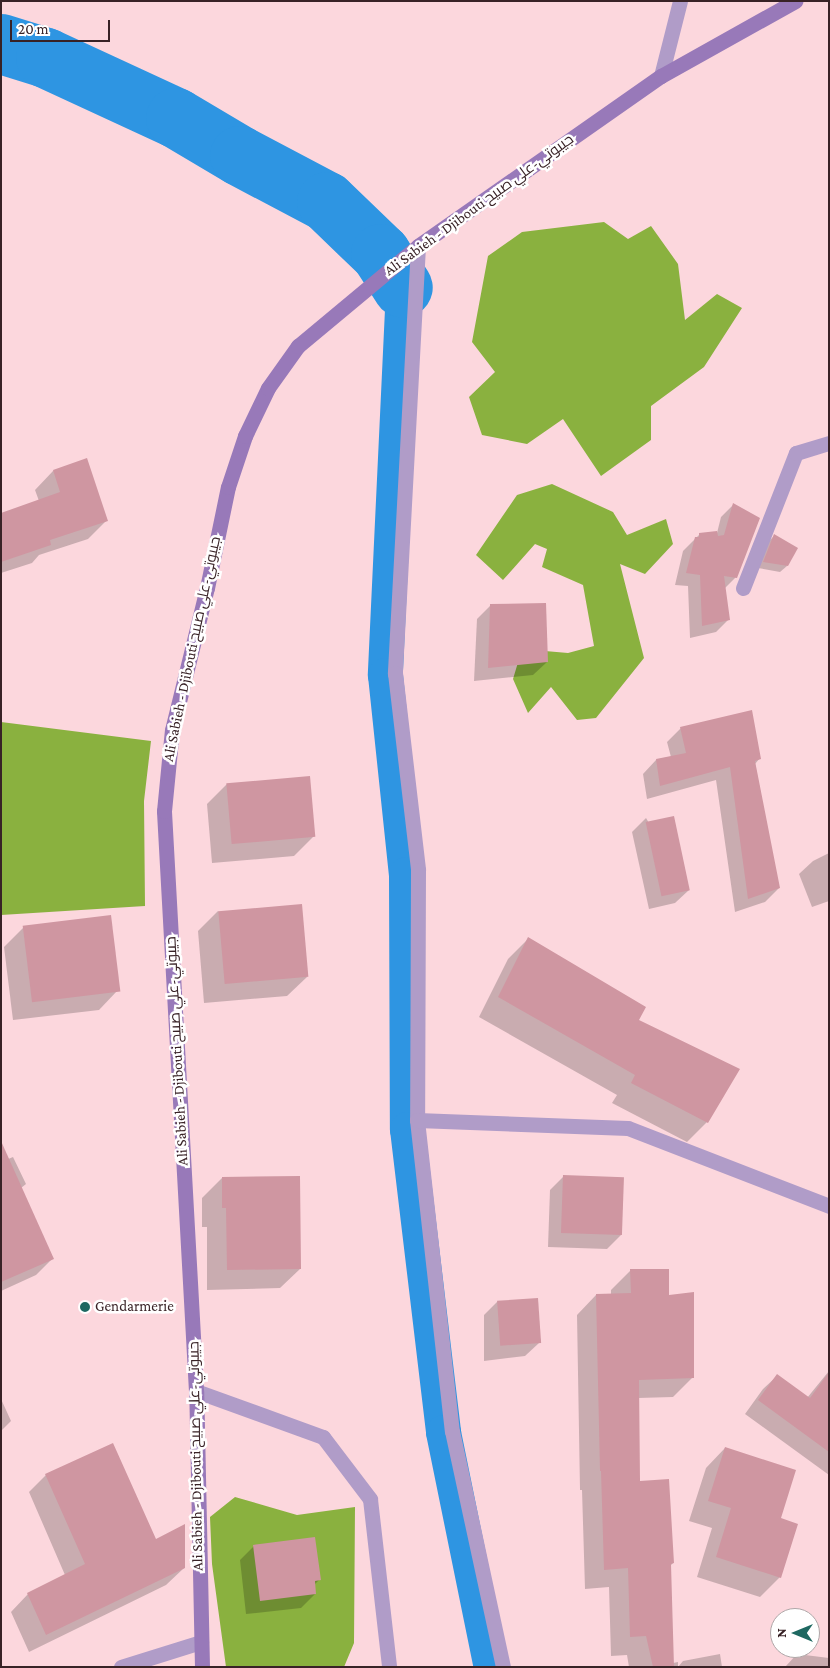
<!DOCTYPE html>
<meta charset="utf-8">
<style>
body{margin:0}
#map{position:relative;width:830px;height:1668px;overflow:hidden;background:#fcd7dd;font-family:"Crimson Pro",Cairo,serif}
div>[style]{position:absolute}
.forest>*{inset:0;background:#8ab13f}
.shadow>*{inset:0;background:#0003}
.canal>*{height:35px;margin:-17.5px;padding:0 17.5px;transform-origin:17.5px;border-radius:17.5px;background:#2e95e2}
.river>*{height:60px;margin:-30px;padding:0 30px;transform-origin:30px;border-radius:30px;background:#2e95e2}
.building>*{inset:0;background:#cf96a1;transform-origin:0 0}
.service>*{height:15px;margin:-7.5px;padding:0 7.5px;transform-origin:7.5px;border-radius:7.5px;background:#b09cc8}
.minor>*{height:15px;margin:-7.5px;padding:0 7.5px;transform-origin:7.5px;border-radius:7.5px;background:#b09cc8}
.secondary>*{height:15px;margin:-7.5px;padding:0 7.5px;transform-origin:7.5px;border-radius:7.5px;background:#9879b9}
.dots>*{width:14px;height:14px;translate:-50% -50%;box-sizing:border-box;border:2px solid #fff;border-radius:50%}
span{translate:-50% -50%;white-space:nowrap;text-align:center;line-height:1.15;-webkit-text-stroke:5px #fff;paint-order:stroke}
.street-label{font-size:15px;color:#382226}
.poi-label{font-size:15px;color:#382226}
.left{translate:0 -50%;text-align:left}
.frame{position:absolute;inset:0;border:2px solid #382226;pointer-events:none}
.north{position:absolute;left:770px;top:1608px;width:50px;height:50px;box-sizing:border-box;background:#fff;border:1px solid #afa7a8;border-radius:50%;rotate:270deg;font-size:14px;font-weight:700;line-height:20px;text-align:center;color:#382226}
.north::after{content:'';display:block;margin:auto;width:18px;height:22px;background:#1e6861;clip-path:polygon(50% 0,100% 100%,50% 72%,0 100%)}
.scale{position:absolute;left:10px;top:20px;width:100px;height:22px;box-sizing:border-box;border:2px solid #382226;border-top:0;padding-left:6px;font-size:15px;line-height:18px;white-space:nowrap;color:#382226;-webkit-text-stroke:4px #fff;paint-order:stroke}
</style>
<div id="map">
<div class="forest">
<i style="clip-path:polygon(604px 222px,628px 239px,651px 226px,678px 264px,685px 320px,717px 294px,742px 308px,704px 367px,651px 406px,651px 440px,601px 476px,563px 419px,527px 444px,482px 435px,469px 397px,495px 372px,472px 342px,488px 256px,522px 232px)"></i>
<i style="clip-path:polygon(552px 484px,613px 512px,627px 535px,666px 519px,673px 544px,645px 574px,620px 564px,644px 658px,596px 718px,577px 720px,551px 687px,528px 713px,513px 679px,522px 649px,568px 653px,594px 646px,583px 585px,542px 567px,547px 549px,535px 544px,503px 580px,476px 555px,517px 495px)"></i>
<i style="clip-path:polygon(1px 722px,151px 741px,144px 801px,145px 906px,1px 915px)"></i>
<i style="clip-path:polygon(235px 1497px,297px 1515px,355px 1507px,354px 1643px,344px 1667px,226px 1667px,212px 1564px,210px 1517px)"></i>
</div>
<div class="shadow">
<i style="clip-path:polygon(86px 460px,107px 520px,88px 539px,39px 555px,32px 563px,1px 573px,1px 514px,39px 501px,35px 490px,53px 471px)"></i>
<i style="clip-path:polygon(733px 505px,736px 577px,724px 589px,728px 620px,716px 632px,690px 638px,688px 586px,675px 585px,683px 551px,700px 534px,717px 533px,721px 517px)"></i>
<i style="clip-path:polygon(775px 535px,787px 566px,780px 572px,758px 568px,768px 542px)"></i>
<i style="clip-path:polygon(491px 605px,547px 662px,533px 675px,474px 681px,477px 619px)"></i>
<i style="clip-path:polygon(681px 728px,760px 758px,755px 764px,779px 888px,765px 902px,735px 912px,716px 780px,647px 799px,643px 774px,656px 760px,671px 757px,667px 742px)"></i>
<i style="clip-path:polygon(227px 784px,314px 836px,294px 856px,212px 863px,207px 804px)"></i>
<i style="clip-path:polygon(646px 818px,689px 890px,675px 903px,649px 909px,632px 832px)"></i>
<i style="clip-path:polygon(829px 853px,829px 901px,812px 907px,799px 874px,813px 861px)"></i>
<i style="clip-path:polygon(218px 911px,307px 977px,287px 996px,204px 1003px,198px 931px)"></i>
<i style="clip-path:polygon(24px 927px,118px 990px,99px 1010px,13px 1020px,4px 947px)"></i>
<i style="clip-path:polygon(528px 939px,637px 1020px,707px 1122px,687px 1142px,612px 1103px,617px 1095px,479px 1017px,508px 959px)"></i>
<i style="clip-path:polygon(13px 1157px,26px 1184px,21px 1188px,53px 1258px,36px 1275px,1px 1291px,1px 1162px)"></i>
<i style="clip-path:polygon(564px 1176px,621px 1235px,607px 1249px,548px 1247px,550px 1190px)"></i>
<i style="clip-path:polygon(222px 1178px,300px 1269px,280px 1288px,207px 1290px,207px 1227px,202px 1227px,202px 1198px)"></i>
<i style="clip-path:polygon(631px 1270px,668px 1296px,693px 1377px,673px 1397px,638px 1398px,639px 1482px,673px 1563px,670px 1566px,673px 1663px,678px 1662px,678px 1667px,683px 1661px,720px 1654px,722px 1667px,629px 1667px,627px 1655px,611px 1656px,609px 1587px,585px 1589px,582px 1490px,580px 1490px,577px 1315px,596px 1295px,611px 1295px,611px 1290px)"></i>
<i style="clip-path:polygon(498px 1301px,539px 1343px,525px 1356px,484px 1361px,484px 1315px)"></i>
<i style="clip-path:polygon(829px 1371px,829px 1475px,745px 1414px,763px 1389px,777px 1376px,807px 1398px)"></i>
<i style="clip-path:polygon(1px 1399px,11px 1421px,1px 1431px)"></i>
<i style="clip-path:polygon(725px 1448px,779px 1519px,780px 1577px,760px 1597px,697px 1577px,712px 1528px,689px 1521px,706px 1468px)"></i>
<i style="clip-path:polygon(46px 1475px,155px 1540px,184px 1568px,166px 1585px,29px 1652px,11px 1612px,28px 1594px,65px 1575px,29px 1492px)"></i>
<i style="clip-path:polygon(254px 1546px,319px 1580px,314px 1585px,315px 1594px,301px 1608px,246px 1614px,240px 1560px)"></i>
<i style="clip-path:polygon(797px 1654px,829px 1658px,829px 1667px,785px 1667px)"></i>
</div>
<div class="canal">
<i style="left:403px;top:288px;width:387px;rotate:92.7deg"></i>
<i style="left:385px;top:675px;width:200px;rotate:84deg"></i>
<i style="left:406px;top:874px;width:255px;rotate:89.8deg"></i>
<i style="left:407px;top:1129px;width:305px;rotate:83.2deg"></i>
<i style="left:443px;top:1432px;width:240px;rotate:78.5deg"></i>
</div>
<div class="river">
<i style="left:1px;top:44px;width:47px;rotate:17.3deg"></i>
<i style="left:46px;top:58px;width:143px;rotate:24.8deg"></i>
<i style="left:176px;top:118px;width:74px;rotate:30.7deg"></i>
<i style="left:240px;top:156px;width:98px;rotate:27.9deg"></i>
<i style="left:327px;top:202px;width:75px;rotate:43.9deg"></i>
<i style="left:381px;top:254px;width:40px;rotate:57.1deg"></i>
</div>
<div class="building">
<i style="clip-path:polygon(87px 458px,108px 521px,50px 540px,51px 545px,1px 562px,1px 513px,60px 492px,53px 470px)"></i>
<i style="clip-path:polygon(733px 503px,760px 518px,737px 578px,724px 576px,730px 620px,702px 626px,700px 575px,686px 573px,695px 537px,699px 537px,699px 533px,717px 531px,718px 536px,724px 535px)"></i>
<i style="clip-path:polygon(774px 534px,798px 548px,788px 566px,763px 562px)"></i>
<i style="clip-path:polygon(546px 603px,548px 662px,488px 668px,490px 604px)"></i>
<i style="clip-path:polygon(752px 710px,761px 759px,755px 761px,780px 888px,748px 899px,730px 767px,660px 786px,656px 759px,686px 753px,680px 727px)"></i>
<i style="left:310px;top:776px;width:61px;height:84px;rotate:85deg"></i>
<i style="left:674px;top:816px;width:76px;height:29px;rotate:78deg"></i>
<i style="left:302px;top:904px;width:73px;height:84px;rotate:85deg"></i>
<i style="left:111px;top:915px;width:77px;height:89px;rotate:83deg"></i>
<i style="clip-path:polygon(528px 937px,646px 1007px,639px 1020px,740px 1069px,708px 1123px,631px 1083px,635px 1075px,498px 997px)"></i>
<i style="clip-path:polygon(1px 1141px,54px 1259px,1px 1282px)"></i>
<i style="left:563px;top:1175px;width:61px;height:58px;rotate:2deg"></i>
<i style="clip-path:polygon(300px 1176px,301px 1269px,227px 1270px,226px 1208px,222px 1208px,222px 1177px)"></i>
<i style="clip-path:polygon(630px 1269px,669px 1269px,669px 1295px,694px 1292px,694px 1378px,639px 1380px,640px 1481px,669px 1479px,674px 1563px,671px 1564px,674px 1667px,653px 1667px,646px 1636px,630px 1637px,628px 1568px,604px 1570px,601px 1471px,600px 1471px,596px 1294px,631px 1293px)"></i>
<i style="left:538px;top:1298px;width:45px;height:41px;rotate:86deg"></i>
<i style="clip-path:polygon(829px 1372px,829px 1452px,758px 1400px,777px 1374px,810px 1398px)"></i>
<i style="clip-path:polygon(113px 1443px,156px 1539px,185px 1524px,185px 1568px,46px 1635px,27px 1593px,85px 1564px,45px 1474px)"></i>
<i style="clip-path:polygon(725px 1447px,796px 1470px,781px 1518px,798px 1524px,781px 1578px,716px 1557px,731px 1508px,708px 1501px)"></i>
<i style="clip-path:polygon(315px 1537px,321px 1580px,315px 1581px,316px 1594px,260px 1601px,253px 1545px)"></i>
</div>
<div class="service">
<i style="left:743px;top:588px;width:145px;rotate:-68.6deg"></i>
<i style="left:796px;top:453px;width:34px;rotate:-17deg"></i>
</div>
<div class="minor">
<i style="left:661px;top:76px;width:77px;rotate:-75.8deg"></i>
<i style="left:418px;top:246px;width:428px;rotate:93.1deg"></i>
<i style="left:395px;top:673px;width:198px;rotate:83.3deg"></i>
<i style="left:418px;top:870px;width:250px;rotate:90.2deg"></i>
<i style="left:417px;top:1120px;width:313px;rotate:83.6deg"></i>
<i style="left:452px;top:1431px;width:241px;rotate:77.8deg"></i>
<i style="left:417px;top:1120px;width:211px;rotate:2.2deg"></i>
<i style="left:628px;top:1128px;width:216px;rotate:21.2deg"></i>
<i style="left:196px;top:1391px;width:135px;rotate:19.9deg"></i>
<i style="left:323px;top:1437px;width:78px;rotate:52.8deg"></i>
<i style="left:370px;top:1499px;width:169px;rotate:83.5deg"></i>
<i style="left:121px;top:1667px;width:84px;rotate:-17.4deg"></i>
</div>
<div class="secondary">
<i style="left:202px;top:1667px;width:276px;rotate:-91.2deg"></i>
<i style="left:196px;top:1391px;width:581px;rotate:-93.16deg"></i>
<i style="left:164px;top:811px;width:81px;rotate:-84.4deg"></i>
<i style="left:172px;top:730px;width:146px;rotate:-76.2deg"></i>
<i style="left:207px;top:588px;width:103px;rotate:-78.3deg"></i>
<i style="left:228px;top:487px;width:54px;rotate:-71.6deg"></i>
<i style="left:245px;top:436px;width:53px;rotate:-64.4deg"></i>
<i style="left:268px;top:388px;width:52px;rotate:-54.5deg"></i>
<i style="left:298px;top:346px;width:156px;rotate:-39.8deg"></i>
<i style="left:418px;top:246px;width:297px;rotate:-35deg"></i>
<i style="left:661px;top:76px;width:154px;rotate:-29.2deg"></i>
</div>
<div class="dots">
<i style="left:85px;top:1307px;background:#1e6861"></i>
</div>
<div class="street-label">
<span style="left:479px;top:205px;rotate:-36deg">Ali Sabieh - Djibouti جيبوتي-علي صبيح</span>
<span style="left:192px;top:649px;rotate:-78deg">Ali Sabieh - Djibouti جيبوتي-علي صبيح</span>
<span style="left:177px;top:1051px;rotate:-93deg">Ali Sabieh - Djibouti جيبوتي-علي صبيح</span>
<span style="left:196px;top:1456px;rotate:-91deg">Ali Sabieh - Djibouti جيبوتي-علي صبيح</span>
</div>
<div class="poi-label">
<span class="left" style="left:95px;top:1307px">Gendarmerie</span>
</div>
<div class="frame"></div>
<div class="north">N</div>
<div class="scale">20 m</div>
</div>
